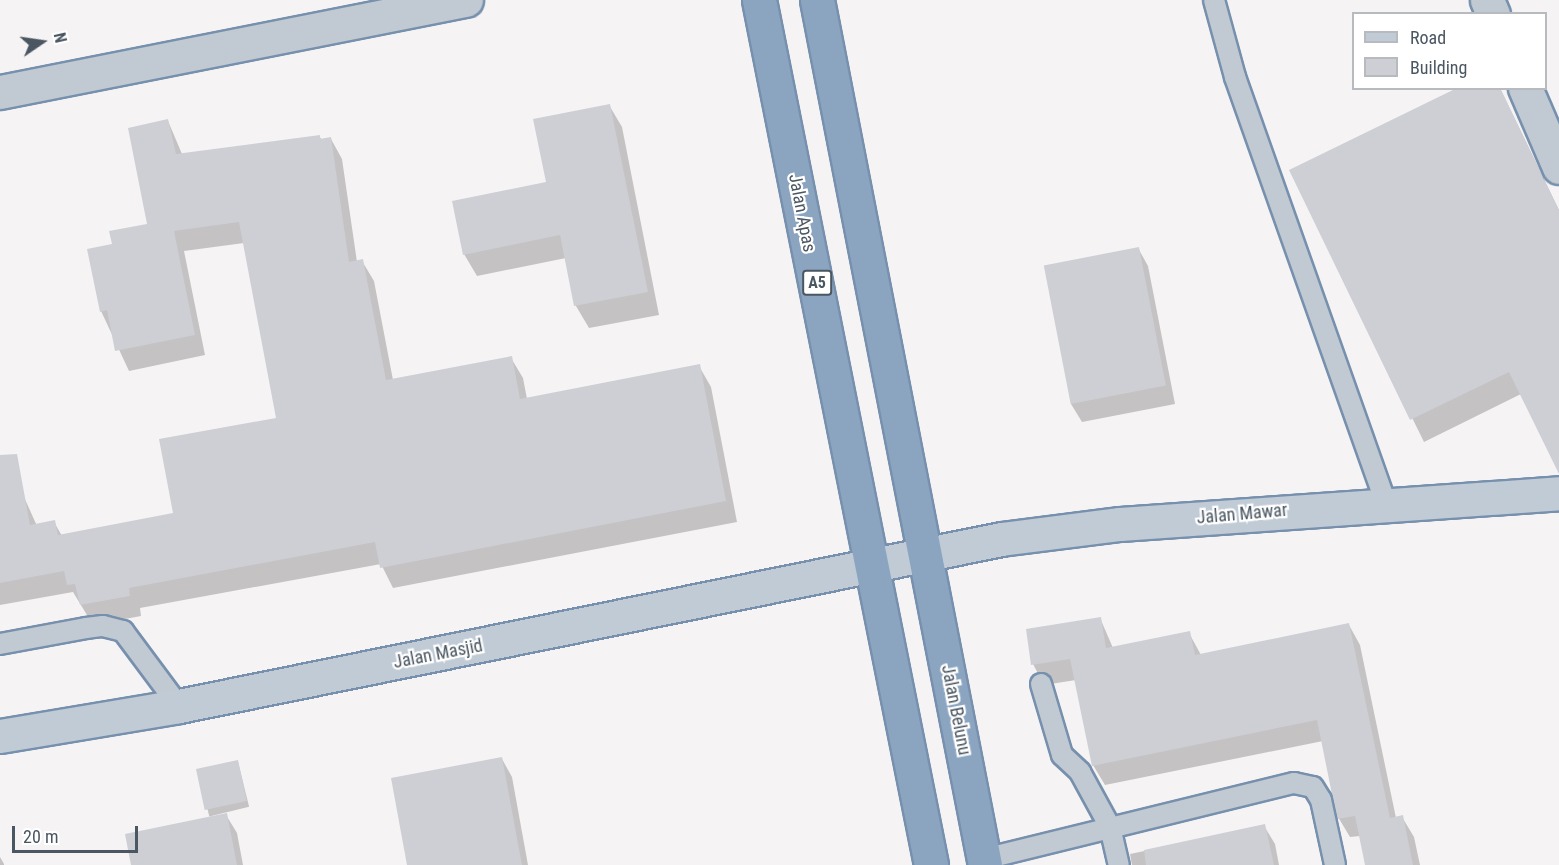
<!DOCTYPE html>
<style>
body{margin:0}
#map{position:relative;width:1559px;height:865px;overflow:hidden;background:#f5f3f3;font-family:"Roboto Condensed",sans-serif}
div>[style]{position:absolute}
.shadow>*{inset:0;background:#0003;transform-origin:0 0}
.building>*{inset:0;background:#cdcfd5;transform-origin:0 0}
.roads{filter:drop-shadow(2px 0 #7690ad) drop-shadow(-2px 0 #7690ad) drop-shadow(0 2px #7690ad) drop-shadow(0 -2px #7690ad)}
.lane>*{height:20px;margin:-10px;padding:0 10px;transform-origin:10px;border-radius:10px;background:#c1cad2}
.street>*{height:33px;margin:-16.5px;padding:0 16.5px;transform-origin:16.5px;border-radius:16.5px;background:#c1cad2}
.secondary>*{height:33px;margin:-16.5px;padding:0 16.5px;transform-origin:16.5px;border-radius:16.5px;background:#c1cbd6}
.highway>*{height:33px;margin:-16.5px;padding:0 16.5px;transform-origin:16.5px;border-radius:16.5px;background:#8ba5c1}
span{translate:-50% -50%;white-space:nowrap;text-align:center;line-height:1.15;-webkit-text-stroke:4.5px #fff;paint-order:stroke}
.shield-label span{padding:2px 4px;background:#fff;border:2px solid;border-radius:4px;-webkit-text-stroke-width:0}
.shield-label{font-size:16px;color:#4a5661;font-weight:700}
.street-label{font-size:18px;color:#4a5661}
.legend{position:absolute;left:1352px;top:12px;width:195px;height:78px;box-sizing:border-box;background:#fff;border:2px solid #b7bbc0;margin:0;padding:8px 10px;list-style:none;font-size:18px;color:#4a5661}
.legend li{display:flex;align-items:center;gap:12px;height:30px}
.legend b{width:30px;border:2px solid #b7bbc0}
.north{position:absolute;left:12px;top:12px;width:60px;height:60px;-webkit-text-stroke:4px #fff;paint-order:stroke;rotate:77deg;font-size:16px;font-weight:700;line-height:24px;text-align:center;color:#4a5661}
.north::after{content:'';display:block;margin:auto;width:21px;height:27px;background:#4a5661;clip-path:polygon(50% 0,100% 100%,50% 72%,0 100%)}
.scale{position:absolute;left:12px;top:826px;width:126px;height:27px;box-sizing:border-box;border:3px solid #4a5661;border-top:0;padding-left:8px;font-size:18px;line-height:21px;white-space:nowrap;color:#4a5661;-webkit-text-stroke:4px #fff;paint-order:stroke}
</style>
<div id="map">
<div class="shadow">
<i style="clip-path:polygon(1500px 88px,1559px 210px,1559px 450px,1521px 394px,1424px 442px,1291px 171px)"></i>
<i style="clip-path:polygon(609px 105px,622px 127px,659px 315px,589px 328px,576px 306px,566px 258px,477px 276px,464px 254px,547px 184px)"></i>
<i style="clip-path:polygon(168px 121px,182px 154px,319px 136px,322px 140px,331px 139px,342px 159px,357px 262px,362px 261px,374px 281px,393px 380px,511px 358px,523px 378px,527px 399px,699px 366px,711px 387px,737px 522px,393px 588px,381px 564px,140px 608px,141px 616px,93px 625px,73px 592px,0 605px,0 502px,24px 497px,37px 526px,54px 522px,62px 536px,175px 515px,278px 419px,244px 243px,184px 251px,205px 355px,129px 371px,101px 311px,114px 246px,149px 225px)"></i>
<i style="clip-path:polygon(1138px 248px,1148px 266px,1175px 404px,1082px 422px,1071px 404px)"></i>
<i style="clip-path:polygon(1100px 618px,1113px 648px,1189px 633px,1201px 655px,1349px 625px,1360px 645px,1396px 818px,1402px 817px,1414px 837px,1420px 865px,1367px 865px,1360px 836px,1350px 837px,1338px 817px,1323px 741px,1105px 785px,1093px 765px,1076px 680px,1044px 685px,1033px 664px)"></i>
<i style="clip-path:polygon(502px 759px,512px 777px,528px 865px,409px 865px)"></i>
<i style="left:238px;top:762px;width:46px;height:41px;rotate:76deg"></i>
<i style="clip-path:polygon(226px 815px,237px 833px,243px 865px,133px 865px)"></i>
<i style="clip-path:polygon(1264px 826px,1275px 844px,1279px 865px,1132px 865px,1130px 854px)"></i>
<i style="clip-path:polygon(0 857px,4px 864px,4px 865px,0 865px)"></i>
</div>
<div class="building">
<i style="clip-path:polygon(1457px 88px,1500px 88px,1559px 211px,1559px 474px,1509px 372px,1410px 420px,1289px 170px)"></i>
<i style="clip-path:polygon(610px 104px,648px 292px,574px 306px,560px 235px,463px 255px,452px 201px,546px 182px,533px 119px)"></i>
<i style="clip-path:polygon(168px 119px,176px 154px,320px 135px,320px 139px,331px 137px,349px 262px,363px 259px,386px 380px,512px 356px,520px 399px,700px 364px,726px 501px,380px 568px,375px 542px,129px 588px,130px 596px,80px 605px,75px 584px,67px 585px,64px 571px,0 583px,0 455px,17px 454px,30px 525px,55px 520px,58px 535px,173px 513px,159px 439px,276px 418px,239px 222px,174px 231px,195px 335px,115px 351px,107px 310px,100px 312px,87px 249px,112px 244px,109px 231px,147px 224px,128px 128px)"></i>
<i style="left:1139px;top:247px;width:141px;height:97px;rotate:79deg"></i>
<i style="clip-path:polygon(1101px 617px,1106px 648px,1190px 631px,1195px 655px,1349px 623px,1390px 818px,1403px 815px,1413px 865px,1365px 865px,1355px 816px,1337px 819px,1317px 720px,1092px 766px,1070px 659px,1031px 665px,1026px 629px)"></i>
<i style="clip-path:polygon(502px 757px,522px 865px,407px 865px,391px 778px)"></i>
<i style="left:238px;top:760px;width:42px;height:43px;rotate:78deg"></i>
<i style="clip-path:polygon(227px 813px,237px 865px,131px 865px,125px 834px)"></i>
<i style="clip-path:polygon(1265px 824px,1274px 865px,1146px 865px,1144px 850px)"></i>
</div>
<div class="roads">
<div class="lane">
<i style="left:1214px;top:0;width:80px;rotate:74.7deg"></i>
<i style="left:1235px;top:77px;width:452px;rotate:70.5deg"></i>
<i style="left:0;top:644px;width:87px;rotate:-10.5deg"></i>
<i style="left:86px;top:628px;width:17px;rotate:-7deg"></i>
<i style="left:103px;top:626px;width:21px;rotate:14deg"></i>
<i style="left:123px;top:631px;width:94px;rotate:53.3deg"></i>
<i style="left:1041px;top:684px;width:74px;rotate:73.5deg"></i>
<i style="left:1062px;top:755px;width:25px;rotate:43deg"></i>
<i style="left:1080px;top:772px;width:63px;rotate:61.4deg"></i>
<i style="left:1110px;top:827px;width:39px;rotate:77deg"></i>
<i style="left:984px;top:859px;width:319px;rotate:-13.8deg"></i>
<i style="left:1294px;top:783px;width:19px;rotate:12deg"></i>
<i style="left:1313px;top:787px;width:15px;rotate:58deg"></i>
<i style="left:1321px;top:800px;width:66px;rotate:77.8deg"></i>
</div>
<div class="street">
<i style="left:1487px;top:0;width:15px;rotate:67deg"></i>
<i style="left:1525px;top:88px;width:86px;rotate:66.7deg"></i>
<i style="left:0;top:92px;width:475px;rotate:-11.2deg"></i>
</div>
<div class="secondary">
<i style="left:0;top:736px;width:181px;rotate:-9.5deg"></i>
<i style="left:179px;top:706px;width:839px;rotate:-11.48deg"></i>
<i style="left:1001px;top:539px;width:120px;rotate:-7.2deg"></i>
<i style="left:1120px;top:524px;width:440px;rotate:-4deg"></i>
</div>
<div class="highway">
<i style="left:759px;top:0;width:882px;rotate:78.75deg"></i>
<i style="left:817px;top:0;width:881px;rotate:79.01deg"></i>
</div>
</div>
<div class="shield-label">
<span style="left:817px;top:283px">A5</span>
</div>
<div class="street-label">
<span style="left:802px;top:213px;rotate:79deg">Jalan Apas</span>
<span style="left:1242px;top:514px;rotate:-5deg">Jalan Mawar</span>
<span style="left:438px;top:654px;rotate:-11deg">Jalan Masjid</span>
<span style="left:956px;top:710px;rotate:79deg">Jalan Belunu</span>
</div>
<ul class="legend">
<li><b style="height:8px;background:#c1cbd6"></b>Road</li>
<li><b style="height:16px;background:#cdcfd5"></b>Building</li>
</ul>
<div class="north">N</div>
<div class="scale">20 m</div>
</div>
